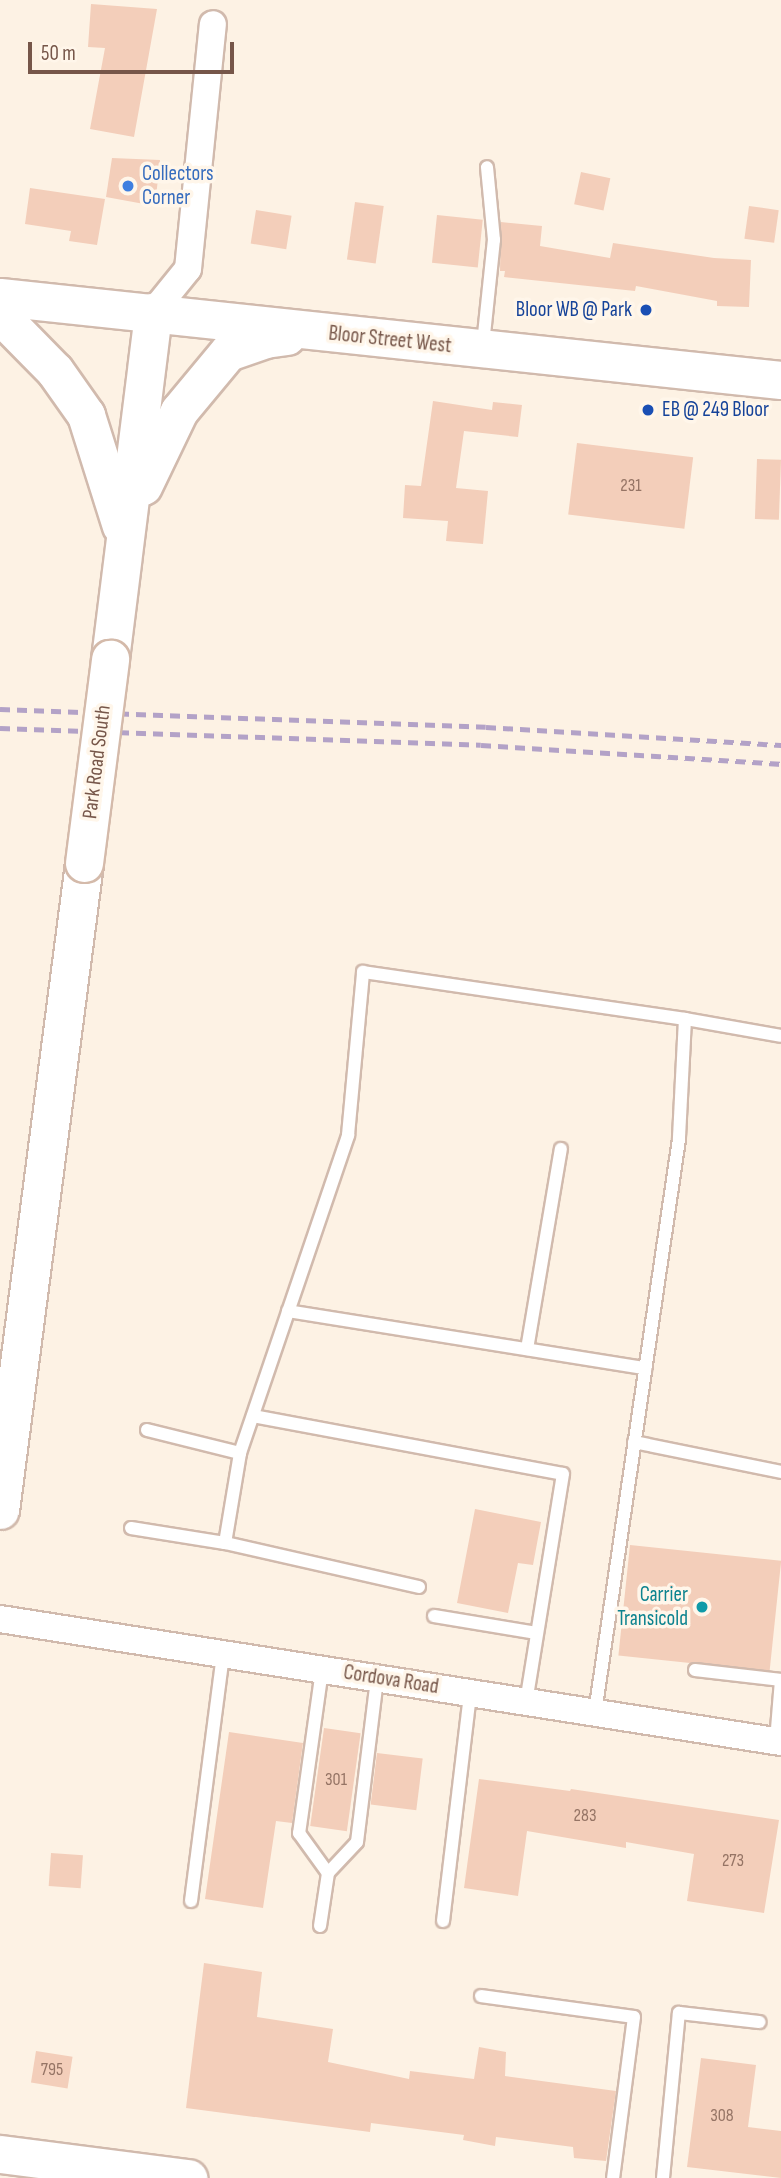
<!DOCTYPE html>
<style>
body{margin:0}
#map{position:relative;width:781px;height:2178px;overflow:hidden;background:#fdf2e4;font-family:"Sofia Sans Condensed",sans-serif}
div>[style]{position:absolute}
.building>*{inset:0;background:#f3ceba;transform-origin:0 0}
.roads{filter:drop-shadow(2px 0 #d1baad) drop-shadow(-2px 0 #d1baad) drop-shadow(0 2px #d1baad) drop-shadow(0 -2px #d1baad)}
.lane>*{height:12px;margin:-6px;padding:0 6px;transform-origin:6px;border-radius:6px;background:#fff}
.street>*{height:26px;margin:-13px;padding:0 13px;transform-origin:13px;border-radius:13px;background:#fff}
.secondary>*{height:37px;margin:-18.5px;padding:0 18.5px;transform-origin:18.5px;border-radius:18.5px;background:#fff}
.rail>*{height:5px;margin-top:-2.5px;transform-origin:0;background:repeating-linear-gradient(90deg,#b3a2c7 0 10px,transparent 0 17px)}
.bridges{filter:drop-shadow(2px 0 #d4baaa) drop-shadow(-2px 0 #d4baaa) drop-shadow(0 2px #d4baaa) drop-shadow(0 -2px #d4baaa)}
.secondary-bridge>*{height:37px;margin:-18.5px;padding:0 18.5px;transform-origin:18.5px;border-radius:18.5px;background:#fff}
.dots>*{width:19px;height:19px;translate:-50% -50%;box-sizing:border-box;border:4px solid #fff6ea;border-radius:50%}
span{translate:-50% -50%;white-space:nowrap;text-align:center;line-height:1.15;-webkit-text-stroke:7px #fff6ea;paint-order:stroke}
.number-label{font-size:18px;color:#957465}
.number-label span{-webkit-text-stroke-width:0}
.shop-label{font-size:21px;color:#366cbe}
.left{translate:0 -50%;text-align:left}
.transit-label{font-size:21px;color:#164399}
.right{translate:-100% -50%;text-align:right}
.street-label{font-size:21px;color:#765649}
.culture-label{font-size:21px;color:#0d838f}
.scale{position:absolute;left:28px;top:42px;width:206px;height:32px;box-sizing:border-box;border:4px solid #765649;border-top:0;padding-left:9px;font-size:21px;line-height:24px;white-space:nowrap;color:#765649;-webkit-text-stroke:5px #fff6ea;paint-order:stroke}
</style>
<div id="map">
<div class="building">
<i style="clip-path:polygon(91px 4px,157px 9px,134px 137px,90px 129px,105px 48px,88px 47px)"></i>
<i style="clip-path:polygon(112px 158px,160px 160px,155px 206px,106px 197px)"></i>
<i style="left:581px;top:172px;width:30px;height:33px;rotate:12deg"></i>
<i style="clip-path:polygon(30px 188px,105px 199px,97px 245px,69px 241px,71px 231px,25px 224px)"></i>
<i style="left:355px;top:202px;width:29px;height:58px;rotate:8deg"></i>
<i style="left:749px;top:206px;width:30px;height:33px;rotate:8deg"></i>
<i style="left:256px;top:210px;width:36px;height:34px;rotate:9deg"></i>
<i style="left:437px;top:215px;width:46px;height:48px;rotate:6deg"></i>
<i style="clip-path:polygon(501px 222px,542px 226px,540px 246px,610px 258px,613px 243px,714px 258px,751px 260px,749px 307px,717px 306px,717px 301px,636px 286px,635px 291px,504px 277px,505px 271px,500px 271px)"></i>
<i style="clip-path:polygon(433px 401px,492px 410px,493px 402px,522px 405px,518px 437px,464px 431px,456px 488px,488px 491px,483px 544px,446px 541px,448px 521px,403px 518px,405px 485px,421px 486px)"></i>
<i style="left:577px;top:443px;width:117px;height:72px;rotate:7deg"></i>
<i style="left:757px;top:459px;width:24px;height:60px;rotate:2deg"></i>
<i style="clip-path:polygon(475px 1509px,541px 1522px,533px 1565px,518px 1563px,508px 1613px,457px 1603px)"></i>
<i style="left:630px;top:1545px;width:152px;height:111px;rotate:6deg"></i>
<i style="left:324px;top:1728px;width:37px;height:99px;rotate:8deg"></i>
<i style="clip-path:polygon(229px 1732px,303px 1743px,292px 1823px,276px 1821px,263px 1908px,205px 1899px)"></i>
<i style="left:377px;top:1753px;width:46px;height:52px;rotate:7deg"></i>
<i style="clip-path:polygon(479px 1779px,570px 1791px,571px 1789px,779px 1820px,764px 1913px,687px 1901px,694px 1854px,626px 1842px,626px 1848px,527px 1831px,518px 1896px,464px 1888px)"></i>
<i style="left:51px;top:1853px;width:32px;height:33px;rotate:4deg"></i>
<i style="clip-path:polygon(204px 1963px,262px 1972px,257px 2017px,333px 2029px,328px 2062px,409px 2079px,410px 2071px,474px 2079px,479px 2047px,506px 2052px,505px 2076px,616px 2091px,606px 2161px,574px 2158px,573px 2147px,496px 2137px,495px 2146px,463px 2140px,464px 2135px,371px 2123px,370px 2132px,186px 2108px)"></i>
<i style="left:36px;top:2051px;width:37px;height:32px;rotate:9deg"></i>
<i style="clip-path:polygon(701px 2058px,756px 2065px,748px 2127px,781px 2131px,781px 2178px,687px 2167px)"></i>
</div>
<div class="roads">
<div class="lane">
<i style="left:483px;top:344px;width:105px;rotate:-84deg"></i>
<i style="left:494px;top:240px;width:73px;rotate:-95.5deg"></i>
<i style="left:685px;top:1019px;width:97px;rotate:10deg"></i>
<i style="left:288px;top:1311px;width:362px;rotate:9.1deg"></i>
<i style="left:527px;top:1349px;width:203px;rotate:-80.4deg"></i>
<i style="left:253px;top:1416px;width:315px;rotate:10.6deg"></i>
<i style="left:563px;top:1474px;width:231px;rotate:99.2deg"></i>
<i style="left:147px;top:1430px;width:96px;rotate:13.9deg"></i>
<i style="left:634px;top:1442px;width:150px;rotate:11.5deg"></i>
<i style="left:131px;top:1528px;width:95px;rotate:9.1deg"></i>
<i style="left:419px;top:1587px;width:199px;rotate:-167.2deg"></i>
<i style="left:225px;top:1543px;width:91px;rotate:-80.5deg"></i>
<i style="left:240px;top:1453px;width:336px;rotate:-71.2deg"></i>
<i style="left:348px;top:1135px;width:164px;rotate:-84.7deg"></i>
<i style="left:363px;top:972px;width:325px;rotate:8.3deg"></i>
<i style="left:685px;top:1019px;width:120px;rotate:92.9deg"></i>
<i style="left:679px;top:1139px;width:580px;rotate:98.33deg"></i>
<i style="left:434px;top:1616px;width:104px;rotate:9.4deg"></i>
<i style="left:322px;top:1670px;width:165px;rotate:98deg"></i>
<i style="left:299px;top:1833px;width:49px;rotate:54.1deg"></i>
<i style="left:328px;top:1873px;width:42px;rotate:-46.9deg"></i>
<i style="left:357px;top:1842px;width:165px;rotate:-83deg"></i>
<i style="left:695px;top:1670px;width:87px;rotate:6.6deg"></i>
<i style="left:776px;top:1741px;width:61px;rotate:-85.3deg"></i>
<i style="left:191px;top:1901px;width:249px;rotate:-82.6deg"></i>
<i style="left:443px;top:1921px;width:230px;rotate:-83.2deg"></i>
<i style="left:320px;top:1926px;width:54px;rotate:-81.4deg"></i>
<i style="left:481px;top:1996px;width:154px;rotate:7.8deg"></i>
<i style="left:634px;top:2017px;width:162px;rotate:97.4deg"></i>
<i style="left:663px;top:2178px;width:166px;rotate:-84.5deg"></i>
<i style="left:679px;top:2013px;width:81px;rotate:6.4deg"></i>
</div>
<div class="street">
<i style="left:153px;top:312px;width:55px;rotate:-50.9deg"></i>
<i style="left:188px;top:269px;width:246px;rotate:-84.2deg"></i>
<i style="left:0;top:1619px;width:791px;rotate:8.95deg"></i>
</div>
<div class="secondary">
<i style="left:0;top:297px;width:785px;rotate:6.07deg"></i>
<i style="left:0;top:315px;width:78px;rotate:45.5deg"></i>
<i style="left:55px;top:371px;width:54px;rotate:54.8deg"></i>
<i style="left:86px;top:415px;width:116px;rotate:72.5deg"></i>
<i style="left:143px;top:486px;width:83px;rotate:-64.4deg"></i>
<i style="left:179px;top:411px;width:77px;rotate:-50.3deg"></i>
<i style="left:228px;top:352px;width:39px;rotate:-19deg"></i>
<i style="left:265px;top:339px;width:22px;rotate:-8deg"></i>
<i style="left:110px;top:659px;width:350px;rotate:-82.9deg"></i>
<i style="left:0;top:1510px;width:652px;rotate:-82.6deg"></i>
<i style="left:0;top:2154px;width:190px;rotate:7.3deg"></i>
</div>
</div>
<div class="rail">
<i style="left:0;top:709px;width:486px;rotate:2.1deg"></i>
<i style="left:486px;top:727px;width:296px;rotate:3.5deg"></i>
<i style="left:0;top:728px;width:481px;rotate:2deg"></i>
<i style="left:481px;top:745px;width:301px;rotate:3.6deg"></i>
</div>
<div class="bridges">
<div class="secondary-bridge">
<i style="left:84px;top:863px;width:206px;rotate:-82.7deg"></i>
</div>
</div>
<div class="dots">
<i style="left:128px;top:186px;background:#3f7fe0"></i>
<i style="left:646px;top:310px;background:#1a4fb4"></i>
<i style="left:648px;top:410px;background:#1a4fb4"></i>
<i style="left:702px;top:1607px;background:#0f9aa8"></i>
</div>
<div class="number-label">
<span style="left:631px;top:486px">231</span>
<span style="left:336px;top:1780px">301</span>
<span style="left:585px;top:1816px">283</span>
<span style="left:733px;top:1861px">273</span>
<span style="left:52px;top:2070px">795</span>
<span style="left:722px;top:2116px">308</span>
</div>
<div class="shop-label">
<span class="left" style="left:142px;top:186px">Collectors<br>Corner</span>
</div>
<div class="transit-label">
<span class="right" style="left:632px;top:310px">Bloor WB @ Park</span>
<span class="left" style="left:662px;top:410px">EB @ 249 Bloor</span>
</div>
<div class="street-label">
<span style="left:390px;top:340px;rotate:6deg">Bloor Street West</span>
<span style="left:97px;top:762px;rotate:-83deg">Park Road South</span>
<span style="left:391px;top:1680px;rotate:9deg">Cordova Road</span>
</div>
<div class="culture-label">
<span class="right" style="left:688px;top:1607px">Carrier<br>Transicold</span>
</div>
<div class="scale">50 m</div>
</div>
